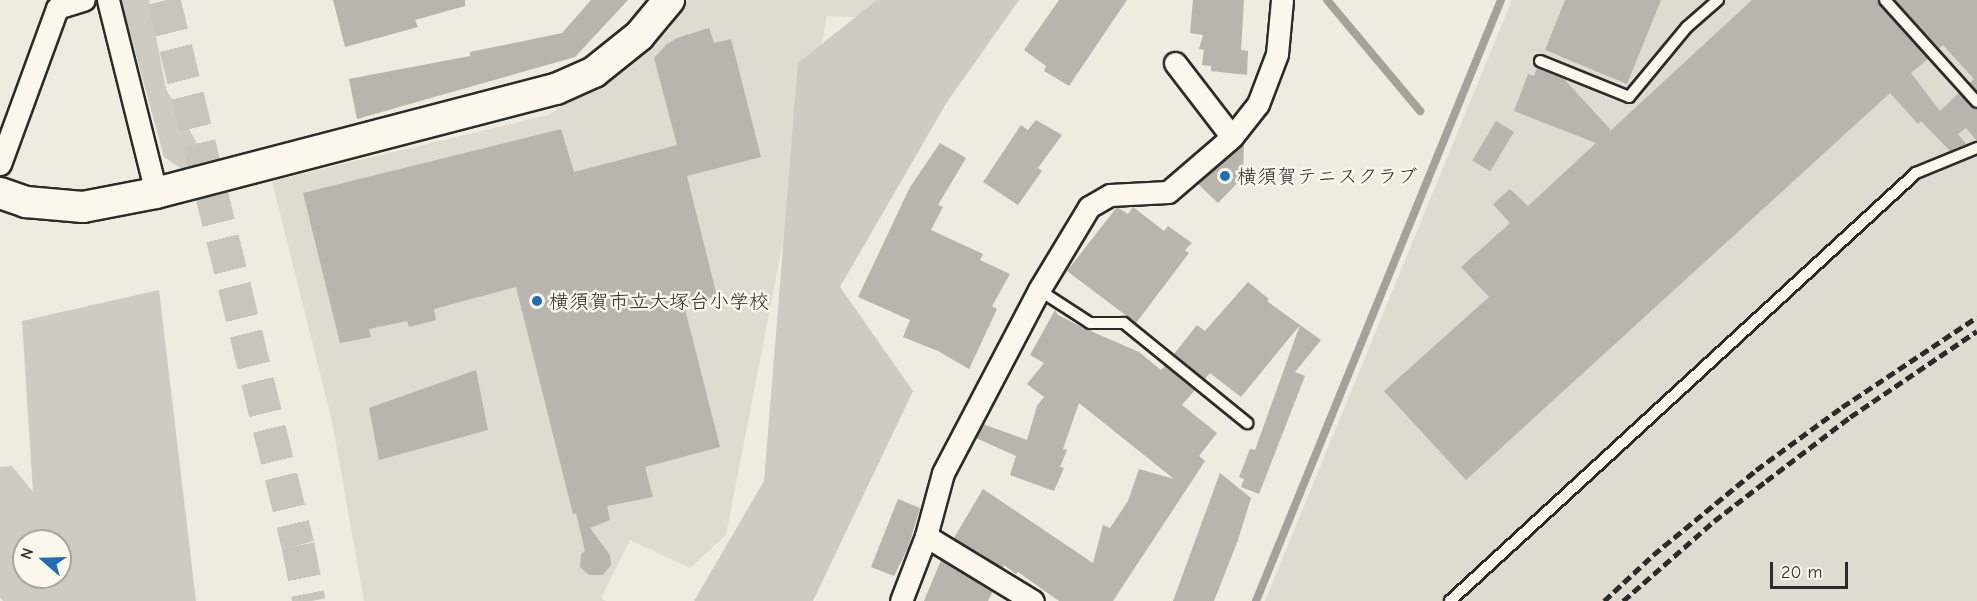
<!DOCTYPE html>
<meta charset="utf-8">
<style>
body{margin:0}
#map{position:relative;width:1977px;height:601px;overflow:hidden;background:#eeebe0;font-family:"Comic Neue","Klee One",sans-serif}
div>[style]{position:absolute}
.built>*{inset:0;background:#dedbd1}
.green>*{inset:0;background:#cecbc2}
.stream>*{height:8px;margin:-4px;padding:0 4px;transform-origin:4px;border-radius:4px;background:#a4a29a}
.building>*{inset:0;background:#b8b5ae;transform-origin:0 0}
.highway-tunnel>*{height:33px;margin-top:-16.5px;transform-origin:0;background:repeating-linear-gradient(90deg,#c7c5bc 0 33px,transparent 0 49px)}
.roads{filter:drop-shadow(2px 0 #2b2b2b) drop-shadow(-2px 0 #2b2b2b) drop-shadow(0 2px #2b2b2b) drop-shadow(0 -2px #2b2b2b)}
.lane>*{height:10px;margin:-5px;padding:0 5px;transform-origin:5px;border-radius:5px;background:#fbf7ec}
.street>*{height:21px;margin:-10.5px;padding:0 10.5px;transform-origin:10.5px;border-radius:10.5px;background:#fbf7ec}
.secondary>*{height:30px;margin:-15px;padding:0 15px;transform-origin:15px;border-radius:15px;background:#fbf7ec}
.rail>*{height:4.5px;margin-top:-2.25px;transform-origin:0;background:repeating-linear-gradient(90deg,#2b2b2b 0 9px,transparent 0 13.5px)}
.dots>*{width:16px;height:16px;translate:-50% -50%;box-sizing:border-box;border:3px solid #fbf7ec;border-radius:50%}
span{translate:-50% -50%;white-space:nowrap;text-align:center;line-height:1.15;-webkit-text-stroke:5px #fbf7ec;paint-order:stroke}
.poi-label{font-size:20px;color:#2b2b2b}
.left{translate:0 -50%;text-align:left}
.north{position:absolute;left:12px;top:529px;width:60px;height:60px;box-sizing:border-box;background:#fbf7ec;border:2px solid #a8a59f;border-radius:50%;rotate:290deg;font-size:16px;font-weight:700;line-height:24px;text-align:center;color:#2b2b2b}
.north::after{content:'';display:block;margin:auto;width:21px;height:27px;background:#1f6fb2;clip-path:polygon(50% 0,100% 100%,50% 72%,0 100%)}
.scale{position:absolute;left:1770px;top:562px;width:78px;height:27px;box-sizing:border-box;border:3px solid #2b2b2b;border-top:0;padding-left:8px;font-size:18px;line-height:21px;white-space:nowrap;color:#2b2b2b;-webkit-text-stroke:4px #fbf7ec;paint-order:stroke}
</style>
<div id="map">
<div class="built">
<i style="clip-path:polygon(687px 0,928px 0,920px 21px,827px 16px,726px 535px,690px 568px,630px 540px,601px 598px,606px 601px,364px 601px,332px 421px,272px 181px,549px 115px,668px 32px)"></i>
<i style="clip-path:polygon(1512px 0,1977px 0,1977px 601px,1265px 601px)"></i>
</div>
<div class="green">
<i style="clip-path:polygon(121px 0,149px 0,166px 89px,199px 147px,202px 154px,201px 163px,182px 169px,164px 157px)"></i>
<i style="clip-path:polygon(877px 0,1019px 0,947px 102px,840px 287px,913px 391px,813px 601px,694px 601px,764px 481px,798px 63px)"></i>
<i style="clip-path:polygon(evenodd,159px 290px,196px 601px,3px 601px,0 597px,0 467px,12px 466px,33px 492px,22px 321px,159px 290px,24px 541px,60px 541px,60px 577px,24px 577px,24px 541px)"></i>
</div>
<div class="stream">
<i style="left:1327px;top:0;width:145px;rotate:50deg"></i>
<i style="left:1256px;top:601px;width:649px;rotate:-67.82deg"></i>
</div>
<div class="building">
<i style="clip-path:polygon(333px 0,465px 0,465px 6px,415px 20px,418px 27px,345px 47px)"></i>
<i style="clip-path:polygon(591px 0,628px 0,575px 57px,357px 119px,349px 79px,470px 56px,470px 52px,562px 33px)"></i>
<i style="clip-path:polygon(1059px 0,1127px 0,1069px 86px,1044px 71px,1046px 66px,1024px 50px)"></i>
<i style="clip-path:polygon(1193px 0,1244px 0,1241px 50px,1248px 51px,1247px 75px,1211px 71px,1211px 66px,1202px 65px,1204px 50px,1199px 49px,1203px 35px,1190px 33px)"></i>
<i style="clip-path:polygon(1565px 0,1661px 0,1627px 84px,1545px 50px)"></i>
<i style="clip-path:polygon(1752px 0,1878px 0,1928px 59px,1911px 73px,1940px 111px,1959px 93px,1977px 109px,1977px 141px,1966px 128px,1958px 134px,1966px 144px,1950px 151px,1921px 121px,1918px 124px,1890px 93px,1466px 480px,1384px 391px,1489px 297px,1461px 267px,1510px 223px,1493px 204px,1510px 189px,1528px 206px,1596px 143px,1514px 111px,1528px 74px,1534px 76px,1537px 68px,1564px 79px,1610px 129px,1609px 132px)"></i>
<i style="clip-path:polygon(1895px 0,1977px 0,1977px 91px,1970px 83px,1974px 79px,1943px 45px,1939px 48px)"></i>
<i style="clip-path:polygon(709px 28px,714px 43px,731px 39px,761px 157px,687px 176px,717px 296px,684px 305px,720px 447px,645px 467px,653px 497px,607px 506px,610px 520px,590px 528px,610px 555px,611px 565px,603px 575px,589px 575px,580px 567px,581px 554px,585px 551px,576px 513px,573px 514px,516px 287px,434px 309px,436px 320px,409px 327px,407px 321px,369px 329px,371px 337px,340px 343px,303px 193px,561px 129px,574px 172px,677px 145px,654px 58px,666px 45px,677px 38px)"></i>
<i style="clip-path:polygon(1036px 120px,1062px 135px,1038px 168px,1042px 171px,1018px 205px,983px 182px,1021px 125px,1028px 130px)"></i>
<i style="left:1496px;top:121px;width:21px;height:46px;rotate:31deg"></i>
<i style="clip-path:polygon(1244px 142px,1243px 177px,1218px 203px,1198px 184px)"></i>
<i style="clip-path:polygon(940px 143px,966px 158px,938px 205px,943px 207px,931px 230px,983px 254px,980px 260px,1010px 274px,992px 306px,997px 309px,969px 369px,938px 351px,903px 337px,910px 320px,858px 297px,910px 187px)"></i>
<i style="clip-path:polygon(1117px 207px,1128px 214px,1133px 207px,1164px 231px,1168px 226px,1192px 243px,1185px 250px,1189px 253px,1136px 323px,1067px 271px)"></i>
<i style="clip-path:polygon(1248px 282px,1269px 299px,1267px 301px,1300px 325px,1241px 397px,1210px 373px,1205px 379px,1174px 354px,1197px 325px,1205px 331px)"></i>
<i style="clip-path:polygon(1055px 310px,1058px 315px,1086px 329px,1139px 352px,1161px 370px,1165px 366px,1195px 390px,1182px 405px,1217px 433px,1199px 456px,1205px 461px,1113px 601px,1059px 601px,1018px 572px,1016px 574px,1004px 565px,1003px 568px,954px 538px,983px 489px,1093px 563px,1103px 525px,1110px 528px,1128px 501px,1139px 469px,1174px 479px,1079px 403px,1063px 449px,1067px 450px,1060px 467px,1064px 468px,1054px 491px,1010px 475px,1016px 456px,976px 438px,983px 424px,1027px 440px,1037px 406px,1044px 397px,1027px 384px,1044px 363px,1030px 355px)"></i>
<i style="clip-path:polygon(1300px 325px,1321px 340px,1295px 372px,1305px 376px,1259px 494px,1241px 487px,1244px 479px,1239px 477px,1250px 449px,1255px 450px)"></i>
<i style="clip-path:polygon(476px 370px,488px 430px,379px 460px,369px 408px)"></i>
<i style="clip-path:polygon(1220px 473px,1251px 498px,1238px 540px,1214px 601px,1173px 601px)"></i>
<i style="clip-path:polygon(898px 499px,920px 508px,908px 548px,894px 576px,871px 567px)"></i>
<i style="clip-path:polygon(941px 560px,993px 591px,988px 601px,924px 601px)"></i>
</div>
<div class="highway-tunnel">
<i style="left:164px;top:0;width:561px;rotate:76.19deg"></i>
<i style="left:298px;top:545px;width:57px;rotate:78.9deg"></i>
</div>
<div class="roads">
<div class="lane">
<i style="left:1885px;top:0;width:137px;rotate:48deg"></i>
<i style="left:1540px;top:61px;width:96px;rotate:22deg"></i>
<i style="left:1629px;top:97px;width:91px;rotate:-50.4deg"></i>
<i style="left:1687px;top:27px;width:41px;rotate:-41.1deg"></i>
<i style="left:1039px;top:290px;width:61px;rotate:32.9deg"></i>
<i style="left:1090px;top:323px;width:34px"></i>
<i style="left:1124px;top:323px;width:159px;rotate:39.1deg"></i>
<i style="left:1450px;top:601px;width:633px;rotate:-42.57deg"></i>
<i style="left:1916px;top:173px;width:66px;rotate:-22.3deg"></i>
</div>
<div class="street">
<i style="left:108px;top:0;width:199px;rotate:76deg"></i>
<i style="left:1175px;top:63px;width:93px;rotate:52.4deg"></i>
<i style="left:0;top:164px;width:166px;rotate:-69.9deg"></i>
<i style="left:57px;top:8px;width:28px;rotate:-17deg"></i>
<i style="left:926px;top:536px;width:125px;rotate:31.3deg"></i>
<i style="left:901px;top:601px;width:70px;rotate:-69deg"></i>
<i style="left:926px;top:536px;width:65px;rotate:-74.9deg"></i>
<i style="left:943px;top:473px;width:207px;rotate:-62.3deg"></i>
<i style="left:1039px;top:290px;width:97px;rotate:-58.9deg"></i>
<i style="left:1089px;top:207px;width:24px;rotate:-30deg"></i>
<i style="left:1110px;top:195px;width:58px;rotate:-3deg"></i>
<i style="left:1168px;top:192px;width:84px;rotate:-40.7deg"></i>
<i style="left:1232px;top:137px;width:42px;rotate:-51.8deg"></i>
<i style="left:1258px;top:104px;width:53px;rotate:-69.2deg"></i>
<i style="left:1277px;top:54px;width:54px;rotate:-84.7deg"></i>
</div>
<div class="secondary">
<i style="left:0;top:193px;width:28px;rotate:19deg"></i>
<i style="left:26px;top:202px;width:57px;rotate:5deg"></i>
<i style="left:83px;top:207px;width:74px;rotate:-10.9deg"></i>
<i style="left:156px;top:193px;width:413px;rotate:-14.6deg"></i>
<i style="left:556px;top:89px;width:42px;rotate:-24.1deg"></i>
<i style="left:594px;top:72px;width:58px;rotate:-38.7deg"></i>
<i style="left:639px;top:36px;width:47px;rotate:-50.2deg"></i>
</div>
</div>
<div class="rail">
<i style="left:1604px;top:601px;width:67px;rotate:-43.2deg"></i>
<i style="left:1653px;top:555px;width:134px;rotate:-39.5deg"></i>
<i style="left:1756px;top:470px;width:107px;rotate:-36.2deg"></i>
<i style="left:1842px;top:407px;width:162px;rotate:-33.7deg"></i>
<i style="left:1623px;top:601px;width:121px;rotate:-41.3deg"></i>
<i style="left:1714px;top:521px;width:66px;rotate:-37.6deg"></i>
<i style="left:1766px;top:481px;width:106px;rotate:-37.3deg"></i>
<i style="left:1850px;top:417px;width:153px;rotate:-34.1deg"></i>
</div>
<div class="dots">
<i style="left:1225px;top:176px;background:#1f6fb2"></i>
<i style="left:537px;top:301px;background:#1f6fb2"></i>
</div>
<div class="poi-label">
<span class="left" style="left:1237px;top:176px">横須賀テニスクラブ</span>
<span class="left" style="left:549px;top:301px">横須賀市立大塚台小学校</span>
</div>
<div class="north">N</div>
<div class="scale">20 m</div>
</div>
